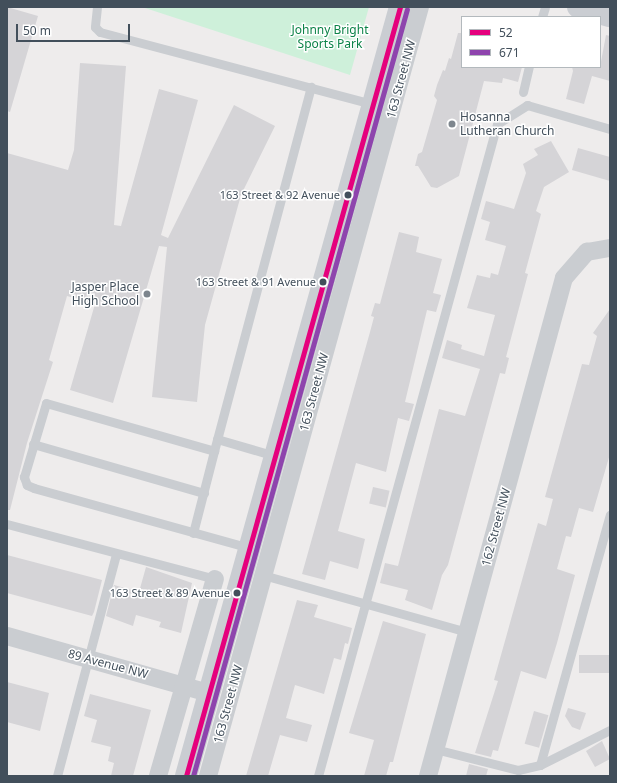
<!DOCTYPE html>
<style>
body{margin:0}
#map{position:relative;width:617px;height:783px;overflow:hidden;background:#eeecec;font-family:"Noto Sans",sans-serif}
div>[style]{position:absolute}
.green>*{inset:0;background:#cef0da}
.building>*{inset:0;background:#d5d4d7;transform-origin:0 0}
.lane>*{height:9px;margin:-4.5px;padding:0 4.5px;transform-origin:4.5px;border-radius:4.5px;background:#cacdd1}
.street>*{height:18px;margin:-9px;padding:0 9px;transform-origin:9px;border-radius:9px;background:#cacdd1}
.secondary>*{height:22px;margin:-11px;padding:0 11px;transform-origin:11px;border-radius:11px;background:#cacdd2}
.bus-1>*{height:5px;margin:-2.5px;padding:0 2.5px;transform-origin:2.5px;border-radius:2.5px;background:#e5007d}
.bus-2>*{height:5px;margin:-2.5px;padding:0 2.5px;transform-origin:2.5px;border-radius:2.5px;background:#8e44ad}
.dots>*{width:11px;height:11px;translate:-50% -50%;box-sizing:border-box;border:2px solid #fff;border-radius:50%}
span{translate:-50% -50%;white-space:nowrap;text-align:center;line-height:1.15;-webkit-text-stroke:3px #fff;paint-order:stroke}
.bus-label{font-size:11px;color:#424f5b}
.right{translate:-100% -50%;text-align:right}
.park-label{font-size:12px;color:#0c8348}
.street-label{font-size:12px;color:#424f5b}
.poi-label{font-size:12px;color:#424f5b}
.left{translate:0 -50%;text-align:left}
.frame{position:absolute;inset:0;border:8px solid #424f5b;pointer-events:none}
.legend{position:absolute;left:461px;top:16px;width:140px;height:52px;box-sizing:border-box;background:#fff;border:1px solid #b3b9bd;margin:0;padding:5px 7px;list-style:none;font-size:12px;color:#424f5b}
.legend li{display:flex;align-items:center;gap:8px;height:20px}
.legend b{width:20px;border:1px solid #b3b9bd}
.scale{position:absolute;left:16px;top:24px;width:114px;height:18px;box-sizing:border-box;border:2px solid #424f5b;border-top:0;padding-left:5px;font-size:12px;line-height:14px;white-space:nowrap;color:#424f5b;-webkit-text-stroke:3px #fff;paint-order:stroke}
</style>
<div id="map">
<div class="green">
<i style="clip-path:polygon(142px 7px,369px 7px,350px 75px)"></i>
</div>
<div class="building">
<i style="clip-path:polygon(7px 7px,38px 16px,10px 112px,7px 111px)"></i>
<i style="clip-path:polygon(458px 33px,462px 33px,462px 67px,522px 67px,518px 82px,503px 78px,502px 83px,484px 81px,459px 176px,437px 188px,431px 187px,418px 166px,415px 166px,418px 154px,422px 152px,437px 100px,434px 96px,437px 85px,443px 70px,445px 71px,449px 58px,451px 59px)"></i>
<i style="clip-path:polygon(606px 35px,610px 36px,610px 81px,592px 76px,584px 104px,566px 99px,573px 71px,572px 67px,600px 67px)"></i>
<i style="clip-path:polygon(80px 63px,126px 66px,114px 225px,121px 226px,159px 89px,198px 100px,161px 235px,168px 238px,234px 105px,275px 126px,241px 195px,205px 325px,197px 402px,152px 397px,167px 247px,159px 246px,113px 403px,70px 390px,95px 304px,67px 296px,49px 360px,53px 362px,27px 443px,10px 510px,7px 510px,7px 153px,68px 170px,74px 150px)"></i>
<i style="clip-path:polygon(551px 141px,569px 172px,544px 187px,536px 211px,541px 214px,525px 273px,528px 274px,506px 357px,509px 358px,505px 374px,500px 373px,448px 565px,442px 575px,432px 610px,405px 600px,408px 590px,380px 583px,385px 563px,398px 566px,439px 409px,465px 416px,480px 369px,442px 358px,447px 340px,462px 345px,461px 349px,484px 356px,495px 315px,467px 308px,477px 275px,490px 278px,491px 273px,498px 275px,506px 246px,485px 240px,490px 222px,481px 219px,486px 201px,514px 209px,526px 173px,523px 164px,538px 155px,534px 149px)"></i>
<i style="clip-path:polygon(578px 148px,610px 157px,610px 181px,572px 170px)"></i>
<i style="clip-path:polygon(399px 232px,419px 237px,416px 252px,442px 259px,433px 293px,441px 295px,436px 312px,427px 310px,405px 402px,414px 404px,409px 421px,398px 418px,386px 472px,356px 463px,338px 531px,365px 539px,358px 569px,330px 561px,325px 580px,302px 574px,370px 332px,374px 317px,371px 316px,375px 303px,380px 304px)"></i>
<i style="clip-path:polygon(610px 309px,610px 454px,593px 512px,579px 508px,571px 537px,566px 536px,557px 569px,575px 575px,557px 643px,546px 679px,521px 671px,498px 751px,493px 750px,491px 757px,475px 753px,498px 681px,494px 680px,538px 523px,546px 526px,553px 499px,545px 497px,582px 364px,589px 365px,597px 336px,593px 333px)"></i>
<i style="left:373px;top:487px;width:17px;height:17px;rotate:13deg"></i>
<i style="clip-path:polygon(7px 555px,102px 580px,94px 612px,92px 616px,7px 593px)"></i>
<i style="clip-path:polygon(146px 567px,192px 583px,181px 633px,159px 627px,161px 622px,136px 615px,133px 626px,106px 616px,114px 585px,139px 592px)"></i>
<i style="clip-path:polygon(297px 600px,318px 605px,314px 617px,352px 628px,348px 644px,345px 643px,341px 660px,334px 658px,324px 694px,295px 685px,286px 718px,312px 725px,307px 742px,280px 735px,268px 776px,246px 776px)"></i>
<i style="clip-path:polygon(383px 621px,426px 634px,393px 762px,390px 762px,386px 776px,364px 776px,374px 740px,349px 733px)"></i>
<i style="left:610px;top:655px;width:18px;height:31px;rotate:90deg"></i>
<i style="clip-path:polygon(7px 682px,49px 693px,40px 731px,7px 722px)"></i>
<i style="clip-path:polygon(90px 694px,151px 710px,133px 776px,111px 776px,114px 763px,108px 761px,111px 747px,91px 742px,97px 720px,84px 716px)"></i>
<i style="clip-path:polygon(568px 708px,586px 713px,580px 730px,572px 727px,565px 716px)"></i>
<i style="left:534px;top:711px;width:15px;height:34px;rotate:16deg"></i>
<i style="clip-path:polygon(602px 741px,610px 759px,595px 767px,586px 751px)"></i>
<i style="clip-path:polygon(469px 764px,488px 769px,486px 776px,466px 776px)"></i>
</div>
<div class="lane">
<i style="left:97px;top:7px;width:20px;rotate:96deg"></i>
<i style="left:95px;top:27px;width:7px;rotate:45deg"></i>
<i style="left:100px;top:32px;width:282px;rotate:14.8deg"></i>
<i style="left:542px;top:17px;width:10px;rotate:-73deg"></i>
<i style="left:523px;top:92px;width:26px;rotate:-77deg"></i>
<i style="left:217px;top:439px;width:60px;rotate:16.3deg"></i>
<i style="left:33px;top:444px;width:178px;rotate:16deg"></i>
<i style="left:7px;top:524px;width:215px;rotate:14.8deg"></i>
<i style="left:193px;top:533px;width:85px;rotate:-75.6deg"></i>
<i style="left:250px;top:548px;width:224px;rotate:-164.5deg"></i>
<i style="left:34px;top:488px;width:8px;rotate:-157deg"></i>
<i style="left:27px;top:485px;width:9px;rotate:-111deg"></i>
<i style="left:24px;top:477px;width:77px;rotate:-73.4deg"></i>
<i style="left:46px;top:403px;width:175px;rotate:15.9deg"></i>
<i style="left:214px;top:451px;width:377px;rotate:-75.1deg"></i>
<i style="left:263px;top:575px;width:212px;rotate:15.6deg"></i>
<i style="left:435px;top:749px;width:86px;rotate:14.2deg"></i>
<i style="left:518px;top:770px;width:23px;rotate:-13deg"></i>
<i style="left:540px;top:765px;width:78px;rotate:-26.6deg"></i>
<i style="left:540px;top:765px;width:260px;rotate:-74.4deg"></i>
<i style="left:57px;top:776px;width:230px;rotate:-75.1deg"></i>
<i style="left:318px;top:776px;width:676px;rotate:-74.65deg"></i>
<i style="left:497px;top:124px;width:36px;rotate:-32deg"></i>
<i style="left:527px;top:105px;width:86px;rotate:16.1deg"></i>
</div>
<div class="street">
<i style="left:7px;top:636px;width:210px;rotate:15.8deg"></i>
<i style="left:158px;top:776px;width:205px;rotate:-73.9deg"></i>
<i style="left:208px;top:776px;width:798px;rotate:-74.59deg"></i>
<i style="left:428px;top:776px;width:516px;rotate:-74.73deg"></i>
<i style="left:564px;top:278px;width:35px;rotate:-49deg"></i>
<i style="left:587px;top:252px;width:23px;rotate:-10deg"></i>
</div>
<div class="secondary">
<i style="left:578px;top:7px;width:33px;rotate:16deg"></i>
<i style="left:186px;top:776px;width:798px;rotate:-74.45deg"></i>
</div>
<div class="bus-1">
<i style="left:186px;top:776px;width:798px;rotate:-74.45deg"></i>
</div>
<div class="bus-2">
<i style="left:193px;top:776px;width:796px;rotate:-74.41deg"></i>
</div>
<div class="dots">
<i style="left:452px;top:124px;background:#7e868e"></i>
<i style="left:348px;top:195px;background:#424f5b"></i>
<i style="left:323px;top:282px;background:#424f5b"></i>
<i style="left:147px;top:294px;background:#7e868e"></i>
<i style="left:237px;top:593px;background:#424f5b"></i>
</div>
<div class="bus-label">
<span class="right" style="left:340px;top:195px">163 Street &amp; 92 Avenue</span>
<span class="right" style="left:316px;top:282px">163 Street &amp; 91 Avenue</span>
<span class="right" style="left:230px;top:593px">163 Street &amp; 89 Avenue</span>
</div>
<div class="park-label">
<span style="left:330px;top:37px">Johnny Bright<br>Sports Park</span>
</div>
<div class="street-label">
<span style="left:401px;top:79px;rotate:-75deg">163 Street NW</span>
<span style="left:314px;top:392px;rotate:-75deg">163 Street NW</span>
<span style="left:496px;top:527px;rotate:-75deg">162 Street NW</span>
<span style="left:108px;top:664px;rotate:15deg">89 Avenue NW</span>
<span style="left:228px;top:704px;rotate:-75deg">163 Street NW</span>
</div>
<div class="poi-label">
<span class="left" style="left:460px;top:124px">Hosanna<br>Lutheran Church</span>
<span class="right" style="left:139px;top:294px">Jasper Place<br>High School</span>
</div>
<div class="frame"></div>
<ul class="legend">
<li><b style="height:5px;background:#e5007d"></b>52</li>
<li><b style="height:5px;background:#8e44ad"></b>671</li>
</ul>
<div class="scale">50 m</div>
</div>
